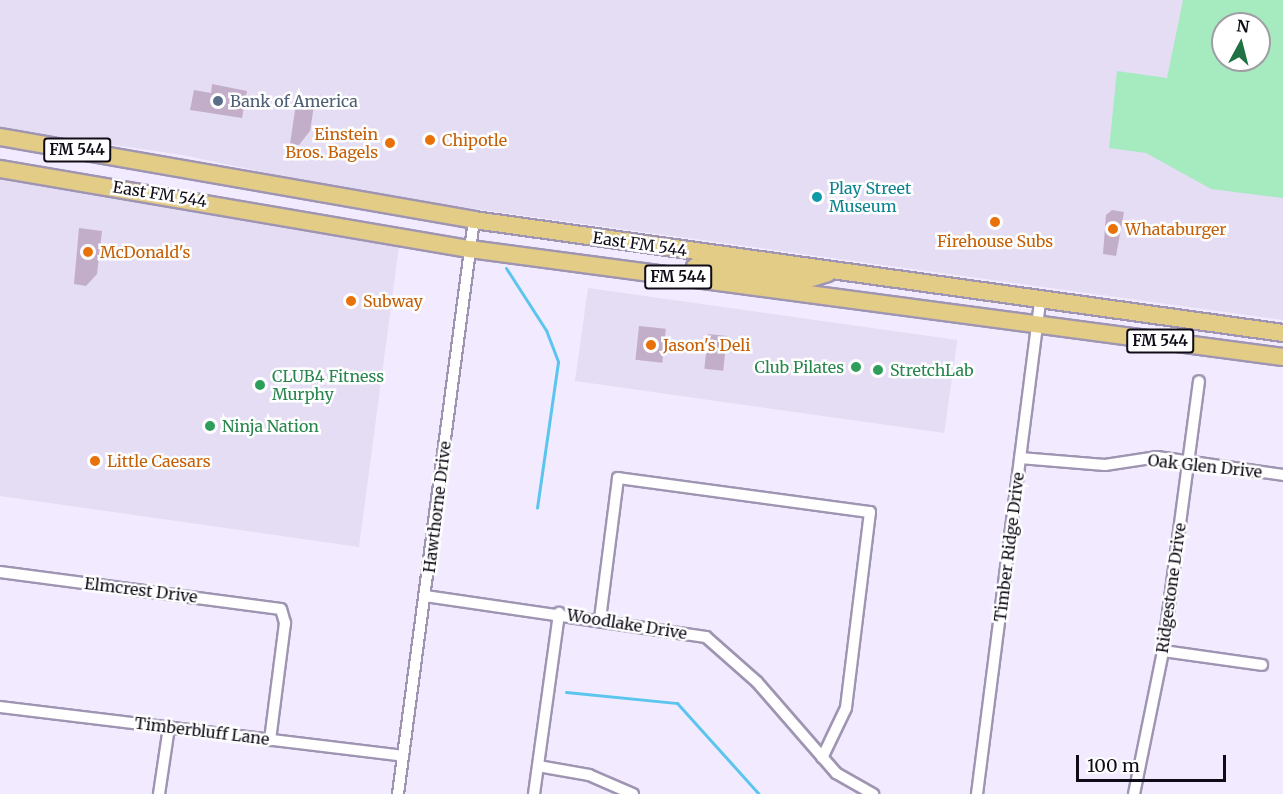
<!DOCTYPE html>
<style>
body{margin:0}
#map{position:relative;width:1283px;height:794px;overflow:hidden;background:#f2ebff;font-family:Merriweather,serif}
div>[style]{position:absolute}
.built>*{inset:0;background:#e5ddf4;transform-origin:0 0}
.green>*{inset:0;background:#a6eac0}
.stream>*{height:3px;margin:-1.5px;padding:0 1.5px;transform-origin:1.5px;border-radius:1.5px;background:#5bc5ed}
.building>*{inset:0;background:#c3aec9;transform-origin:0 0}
.roads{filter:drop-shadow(2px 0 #9f95b3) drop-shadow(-2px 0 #9f95b3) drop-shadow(0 2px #9f95b3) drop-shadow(0 -2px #9f95b3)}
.minor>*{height:10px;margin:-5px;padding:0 5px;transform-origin:5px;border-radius:5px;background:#fff}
.primary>*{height:16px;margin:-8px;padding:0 8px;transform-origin:8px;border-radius:8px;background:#e2cc86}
.dots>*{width:16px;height:16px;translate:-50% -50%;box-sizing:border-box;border:3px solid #fff;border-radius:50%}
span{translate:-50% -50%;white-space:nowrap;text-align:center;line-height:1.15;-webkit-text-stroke:5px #fff;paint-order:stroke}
.shield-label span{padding:2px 4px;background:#fff;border:2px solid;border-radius:4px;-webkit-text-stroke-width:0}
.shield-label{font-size:15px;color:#100c17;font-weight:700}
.service-label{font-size:16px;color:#4e5e75}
.left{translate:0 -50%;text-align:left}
.food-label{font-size:16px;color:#c56008}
.right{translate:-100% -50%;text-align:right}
.culture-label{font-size:16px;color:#0d838f}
.street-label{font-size:16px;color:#100c17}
.leisure-label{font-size:16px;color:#27864d}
.north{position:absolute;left:1211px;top:12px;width:60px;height:60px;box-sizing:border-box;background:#fff;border:2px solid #9f9ea2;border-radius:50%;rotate:7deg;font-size:16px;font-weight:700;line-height:24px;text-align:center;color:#100c17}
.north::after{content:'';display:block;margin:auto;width:21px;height:27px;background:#1f7243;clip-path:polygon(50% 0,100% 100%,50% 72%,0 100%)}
.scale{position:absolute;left:1076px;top:755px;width:150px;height:27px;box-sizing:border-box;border:3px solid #100c17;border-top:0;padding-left:8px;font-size:18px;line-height:21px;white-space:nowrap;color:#100c17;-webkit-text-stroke:4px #fff;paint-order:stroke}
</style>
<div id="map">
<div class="built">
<i style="clip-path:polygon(evenodd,0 0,1283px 0,1283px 320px,367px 194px,182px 155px,0 128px,0 0,1223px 24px,1259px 24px,1259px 60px,1223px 60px,1223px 24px)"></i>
<i style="clip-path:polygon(0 179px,399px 246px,359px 547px,0 496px)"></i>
<i style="left:588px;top:288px;width:373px;height:94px;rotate:8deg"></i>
</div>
<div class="green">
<i style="clip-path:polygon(evenodd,1183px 0,1283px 0,1283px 198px,1211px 189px,1146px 153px,1109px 148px,1117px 71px,1167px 78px,1183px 0,1223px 24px,1259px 24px,1259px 60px,1223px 60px,1223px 24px)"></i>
</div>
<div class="stream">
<i style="left:506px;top:268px;width:74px;rotate:57.2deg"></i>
<i style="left:546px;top:330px;width:34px;rotate:69deg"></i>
<i style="left:558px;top:362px;width:147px;rotate:98.2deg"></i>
<i style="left:566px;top:692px;width:112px;rotate:5.7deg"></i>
<i style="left:677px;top:703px;width:122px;rotate:48deg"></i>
</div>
<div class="building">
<i style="clip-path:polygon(212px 84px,247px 91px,242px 118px,190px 110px,194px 90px,211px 93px)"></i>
<i style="clip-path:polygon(297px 97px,315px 99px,310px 131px,299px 145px,290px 144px)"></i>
<i style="clip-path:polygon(1112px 210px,1124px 212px,1116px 256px,1103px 254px,1106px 215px)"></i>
<i style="clip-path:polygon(79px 228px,102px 231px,97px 274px,86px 286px,74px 284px)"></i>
<i style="left:639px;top:326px;width:27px;height:34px;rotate:6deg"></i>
<i style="left:708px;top:334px;width:19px;height:35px;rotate:6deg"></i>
</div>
<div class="roads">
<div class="minor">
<i style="left:1020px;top:458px;width:85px;rotate:4.7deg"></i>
<i style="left:1105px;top:465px;width:53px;rotate:-8.7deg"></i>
<i style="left:1157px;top:457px;width:127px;rotate:8.1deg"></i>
<i style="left:0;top:572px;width:283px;rotate:7.5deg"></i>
<i style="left:281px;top:609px;width:15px;rotate:74deg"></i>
<i style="left:285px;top:623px;width:118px;rotate:97.3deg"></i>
<i style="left:425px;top:596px;width:284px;rotate:8.3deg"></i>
<i style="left:706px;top:637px;width:68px;rotate:41.4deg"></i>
<i style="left:757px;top:682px;width:121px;rotate:49deg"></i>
<i style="left:836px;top:773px;width:43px;rotate:29.6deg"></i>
<i style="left:600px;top:619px;width:142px;rotate:-82.7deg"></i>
<i style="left:618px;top:478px;width:254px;rotate:7.7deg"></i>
<i style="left:870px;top:512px;width:197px;rotate:97deg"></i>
<i style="left:846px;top:708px;width:55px;rotate:115.6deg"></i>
<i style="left:1163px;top:651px;width:100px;rotate:8deg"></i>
<i style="left:0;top:707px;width:406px;rotate:6.9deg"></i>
<i style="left:538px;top:766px;width:52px;rotate:10deg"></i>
<i style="left:589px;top:775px;width:48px;rotate:23.4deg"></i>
<i style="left:159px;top:794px;width:68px;rotate:-81.5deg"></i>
<i style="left:398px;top:794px;width:579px;rotate:-82.46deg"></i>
<i style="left:534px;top:794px;width:183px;rotate:-82.1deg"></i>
<i style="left:977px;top:794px;width:497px;rotate:-82.7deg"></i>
<i style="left:1134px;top:794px;width:146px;rotate:-78.5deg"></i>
<i style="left:1163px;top:651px;width:272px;rotate:-82.4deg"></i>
</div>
<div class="primary">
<i style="left:0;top:137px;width:481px;rotate:9.9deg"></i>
<i style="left:474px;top:220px;width:817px;rotate:7.95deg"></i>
<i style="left:0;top:169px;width:477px;rotate:9.7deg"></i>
<i style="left:470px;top:249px;width:820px;rotate:7.57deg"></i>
<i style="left:692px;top:279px;width:12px;rotate:-76deg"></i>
<i style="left:695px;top:267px;width:111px;rotate:6.7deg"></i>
<i style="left:805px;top:280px;width:24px;rotate:-17deg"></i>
</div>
</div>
<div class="dots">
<i style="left:218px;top:101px;background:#5c6f8a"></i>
<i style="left:430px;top:140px;background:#e8710a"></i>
<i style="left:390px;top:143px;background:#e8710a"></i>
<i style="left:817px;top:197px;background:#0f9aa8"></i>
<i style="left:995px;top:222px;background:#e8710a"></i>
<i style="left:1113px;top:229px;background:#e8710a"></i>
<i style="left:88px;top:252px;background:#e8710a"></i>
<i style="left:351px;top:301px;background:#e8710a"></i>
<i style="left:651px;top:345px;background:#e8710a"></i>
<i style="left:856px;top:367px;background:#2e9e5b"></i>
<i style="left:878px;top:370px;background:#2e9e5b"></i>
<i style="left:260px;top:385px;background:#2e9e5b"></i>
<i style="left:210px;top:426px;background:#2e9e5b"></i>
<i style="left:95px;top:461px;background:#e8710a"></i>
</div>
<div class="shield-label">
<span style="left:77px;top:150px">FM 544</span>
<span style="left:678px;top:277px">FM 544</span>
<span style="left:1160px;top:341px">FM 544</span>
</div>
<div class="service-label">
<span class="left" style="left:230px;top:101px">Bank of America</span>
</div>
<div class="food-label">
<span class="right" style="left:378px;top:143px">Einstein<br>Bros. Bagels</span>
<span class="left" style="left:442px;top:140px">Chipotle</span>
<span class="left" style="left:1125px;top:229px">Whataburger</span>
<span style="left:995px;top:241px">Firehouse Subs</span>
<span class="left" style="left:100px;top:252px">McDonald's</span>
<span class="left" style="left:363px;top:301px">Subway</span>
<span class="left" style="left:663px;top:345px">Jason's Deli</span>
<span class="left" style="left:107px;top:461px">Little Caesars</span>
</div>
<div class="culture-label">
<span class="left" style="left:829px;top:197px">Play Street<br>Museum</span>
</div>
<div class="street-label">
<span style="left:160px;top:194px;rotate:9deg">East FM 544</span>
<span style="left:640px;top:244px;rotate:8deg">East FM 544</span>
<span style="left:1205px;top:466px;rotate:6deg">Oak Glen Drive</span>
<span style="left:437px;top:507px;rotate:-83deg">Hawthorne Drive</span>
<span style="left:1009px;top:547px;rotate:-83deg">Timber Ridge Drive</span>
<span style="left:1171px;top:588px;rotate:-82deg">Ridgestone Drive</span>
<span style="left:141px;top:590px;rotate:7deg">Elmcrest Drive</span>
<span style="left:627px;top:624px;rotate:9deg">Woodlake Drive</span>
<span style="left:202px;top:731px;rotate:7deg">Timberbluff Lane</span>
</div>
<div class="leisure-label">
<span class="right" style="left:844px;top:367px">Club Pilates</span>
<span class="left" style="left:890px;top:370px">StretchLab</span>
<span class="left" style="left:272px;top:385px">CLUB4 Fitness<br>Murphy</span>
<span class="left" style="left:222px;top:426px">Ninja Nation</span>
</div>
<div class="north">N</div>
<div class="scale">100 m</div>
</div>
